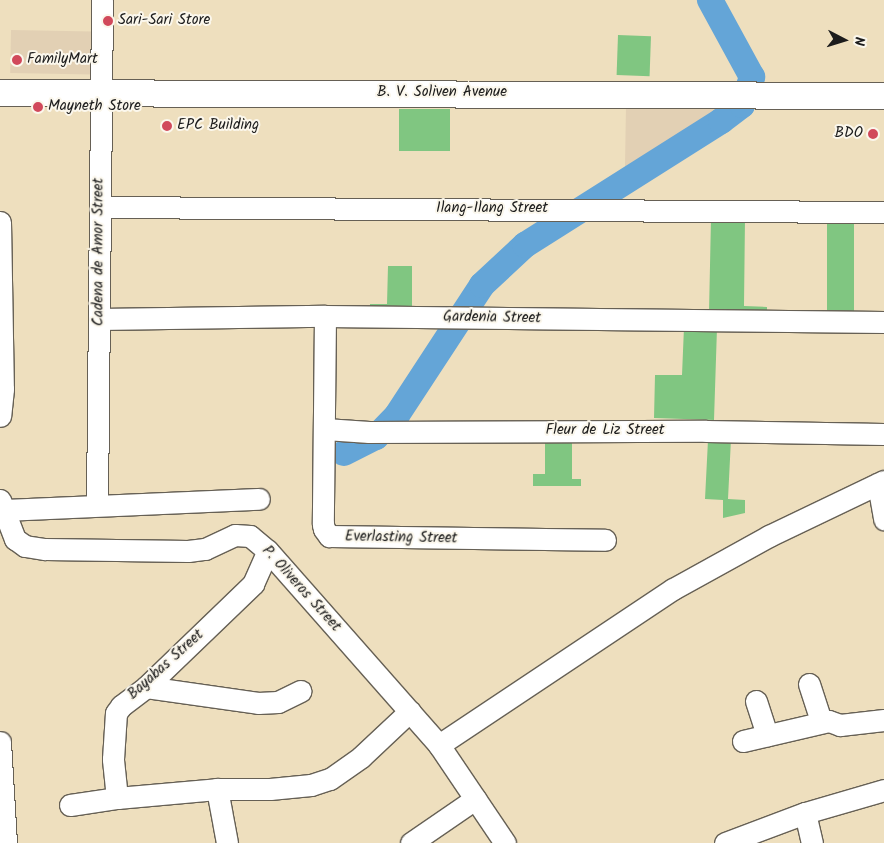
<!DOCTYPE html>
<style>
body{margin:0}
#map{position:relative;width:884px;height:843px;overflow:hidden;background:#eedfbe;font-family:Kalam,sans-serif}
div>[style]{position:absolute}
.built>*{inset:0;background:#e2d0b4;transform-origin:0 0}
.green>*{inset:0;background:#80c681;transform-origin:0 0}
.river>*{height:26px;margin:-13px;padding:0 13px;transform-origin:13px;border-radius:13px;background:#64a5d7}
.roads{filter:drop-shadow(1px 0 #666055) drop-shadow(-1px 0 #666055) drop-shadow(0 1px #666055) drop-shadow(0 -1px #666055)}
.minor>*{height:21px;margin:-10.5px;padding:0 10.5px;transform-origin:10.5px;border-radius:10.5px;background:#fff}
.major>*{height:26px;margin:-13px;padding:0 13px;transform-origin:13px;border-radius:13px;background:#fff}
.dots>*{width:14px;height:14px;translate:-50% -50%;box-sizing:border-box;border:2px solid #fbf7ec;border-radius:50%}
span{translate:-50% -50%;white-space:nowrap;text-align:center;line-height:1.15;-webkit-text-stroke:4px #fbf7ec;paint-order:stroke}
.poi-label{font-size:15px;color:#1c1c1c}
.left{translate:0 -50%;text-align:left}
.right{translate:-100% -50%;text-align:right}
.street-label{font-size:15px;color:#1c1c1c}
.north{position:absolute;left:819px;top:15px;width:50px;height:50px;-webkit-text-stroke:4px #fbf7ec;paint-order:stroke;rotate:95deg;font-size:14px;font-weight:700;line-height:20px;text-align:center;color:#1c1c1c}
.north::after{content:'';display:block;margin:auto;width:18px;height:22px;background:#1c1c1c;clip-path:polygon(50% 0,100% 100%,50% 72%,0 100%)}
</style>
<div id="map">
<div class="built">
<i style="left:11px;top:30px;width:82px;height:43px;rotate:1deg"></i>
<i style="clip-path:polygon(626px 105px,728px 109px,625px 167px)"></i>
</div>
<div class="green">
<i style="left:618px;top:35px;width:33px;height:40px;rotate:2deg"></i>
<i style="left:450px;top:109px;width:42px;height:51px;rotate:90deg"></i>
<i style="clip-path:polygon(711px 218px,745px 219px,744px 306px,767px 307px,767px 314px,709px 313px)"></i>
<i style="left:827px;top:220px;width:27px;height:95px"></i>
<i style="clip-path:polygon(388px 266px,412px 266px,412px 310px,370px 310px,370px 304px,387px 304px)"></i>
<i style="clip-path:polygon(684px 327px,717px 328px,714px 420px,654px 418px,655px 375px,682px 375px)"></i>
<i style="clip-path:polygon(545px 439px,572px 439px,572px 479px,581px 479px,581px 486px,533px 486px,533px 474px,545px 474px)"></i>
<i style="clip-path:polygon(731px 439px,728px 499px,745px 500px,745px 513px,723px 518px,723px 500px,705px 499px,708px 440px)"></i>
</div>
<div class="river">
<i style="left:344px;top:453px;width:36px;rotate:-27deg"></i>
<i style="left:376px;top:437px;width:30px;rotate:-46deg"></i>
<i style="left:397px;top:415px;width:155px;rotate:-56.8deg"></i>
<i style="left:482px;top:285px;width:59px;rotate:-42.9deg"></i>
<i style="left:525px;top:245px;width:232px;rotate:-32.3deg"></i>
<i style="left:721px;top:121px;width:26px;rotate:-37deg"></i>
<i style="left:742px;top:105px;width:30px;rotate:-70deg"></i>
<i style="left:752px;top:77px;width:88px;rotate:-118.6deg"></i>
</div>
<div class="roads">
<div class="minor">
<i style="left:100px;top:207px;width:784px;rotate:0.37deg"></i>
<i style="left:0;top:222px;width:167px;rotate:89deg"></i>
<i style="left:3px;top:389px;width:27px;rotate:96deg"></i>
<i style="left:325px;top:316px;width:208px;rotate:90.6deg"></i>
<i style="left:323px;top:524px;width:5px;rotate:79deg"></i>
<i style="left:324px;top:529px;width:9px;rotate:54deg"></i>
<i style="left:329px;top:536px;width:276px;rotate:0.8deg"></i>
<i style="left:99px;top:319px;width:226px;rotate:-0.8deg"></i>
<i style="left:325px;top:316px;width:559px;rotate:0.61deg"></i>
<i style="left:325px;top:429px;width:44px;rotate:3.9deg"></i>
<i style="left:369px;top:432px;width:337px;rotate:-0.2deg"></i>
<i style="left:706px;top:431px;width:178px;rotate:1deg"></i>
<i style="left:878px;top:484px;width:36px;rotate:80deg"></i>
<i style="left:0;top:500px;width:42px;rotate:69deg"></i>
<i style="left:15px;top:539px;width:12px;rotate:35deg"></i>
<i style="left:25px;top:546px;width:20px;rotate:9deg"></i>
<i style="left:45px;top:549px;width:143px;rotate:0.8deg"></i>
<i style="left:188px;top:551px;width:17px;rotate:-7deg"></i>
<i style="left:205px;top:549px;width:33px;rotate:-25deg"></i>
<i style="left:235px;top:535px;width:15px;rotate:4deg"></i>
<i style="left:250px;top:536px;width:23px;rotate:40deg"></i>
<i style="left:268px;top:551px;width:259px;rotate:48.6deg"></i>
<i style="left:439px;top:745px;width:118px;rotate:56deg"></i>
<i style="left:97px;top:504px;width:504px;rotate:-89.43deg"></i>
<i style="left:3px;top:510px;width:256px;rotate:-2.5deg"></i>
<i style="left:809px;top:684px;width:40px;rotate:72deg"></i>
<i style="left:146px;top:687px;width:113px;rotate:8.1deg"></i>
<i style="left:258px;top:703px;width:20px;rotate:-3deg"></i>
<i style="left:278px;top:702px;width:25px;rotate:-26deg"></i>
<i style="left:756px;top:701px;width:36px;rotate:72deg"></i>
<i style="left:743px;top:741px;width:88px;rotate:-13.1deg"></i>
<i style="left:829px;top:721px;width:12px;rotate:20deg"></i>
<i style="left:840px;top:725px;width:44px;rotate:-6.5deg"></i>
<i style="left:0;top:742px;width:101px;rotate:86.6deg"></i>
<i style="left:439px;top:745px;width:281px;rotate:-33.7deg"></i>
<i style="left:673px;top:589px;width:110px;rotate:-28.9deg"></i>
<i style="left:769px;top:536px;width:127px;rotate:-25.6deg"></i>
<i style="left:217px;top:789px;width:55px;rotate:79.5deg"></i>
<i style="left:117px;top:798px;width:39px;rotate:-96deg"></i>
<i style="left:113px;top:759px;width:46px;rotate:-86.3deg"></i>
<i style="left:116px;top:713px;width:9px;rotate:-54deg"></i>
<i style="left:121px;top:706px;width:31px;rotate:-37deg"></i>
<i style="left:146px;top:687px;width:149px;rotate:-43.9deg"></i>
<i style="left:253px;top:584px;width:36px;rotate:-66deg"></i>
<i style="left:70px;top:805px;width:48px;rotate:-8.5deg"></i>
<i style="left:117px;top:798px;width:100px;rotate:-5.1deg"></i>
<i style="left:217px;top:789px;width:53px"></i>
<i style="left:270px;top:789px;width:41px;rotate:-5.6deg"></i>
<i style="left:311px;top:785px;width:20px;rotate:-18deg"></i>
<i style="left:330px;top:779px;width:38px;rotate:-35deg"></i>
<i style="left:361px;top:757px;width:67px;rotate:-43.2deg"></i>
<i style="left:805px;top:813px;width:31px;rotate:77deg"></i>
<i style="left:411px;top:843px;width:78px;rotate:-34.5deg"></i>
<i style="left:725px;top:843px;width:85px;rotate:-20.6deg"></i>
<i style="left:805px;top:813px;width:82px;rotate:-16.2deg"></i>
</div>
<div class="major">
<i style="left:0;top:93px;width:884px;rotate:0.19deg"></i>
</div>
</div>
<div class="dots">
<i style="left:108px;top:21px;background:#d1495b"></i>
<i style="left:17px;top:60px;background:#d1495b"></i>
<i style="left:38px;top:107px;background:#d1495b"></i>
<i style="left:167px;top:126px;background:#d1495b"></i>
<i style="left:873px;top:134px;background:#d1495b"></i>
</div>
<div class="poi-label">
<span class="left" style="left:118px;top:21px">Sari-Sari Store</span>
<span class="left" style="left:27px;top:60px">FamilyMart</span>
<span class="left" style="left:48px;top:107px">Mayneth Store</span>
<span class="left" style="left:177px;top:126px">EPC Building</span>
<span class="right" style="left:863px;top:134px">BDO</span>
</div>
<div class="street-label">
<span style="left:442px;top:93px">B. V. Soliven Avenue</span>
<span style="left:492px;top:209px">Ilang-Ilang Street</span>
<span style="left:99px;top:252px;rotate:-90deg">Cadena de Amor Street</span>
<span style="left:492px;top:318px;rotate:1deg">Gardenia Street</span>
<span style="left:605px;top:431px">Fleur de Liz Street</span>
<span style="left:401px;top:538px;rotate:1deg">Everlasting Street</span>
<span style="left:301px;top:589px;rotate:48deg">P. Oliveros Street</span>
<span style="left:166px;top:665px;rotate:-42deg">Bayabas Street</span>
</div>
<div class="north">N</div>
</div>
